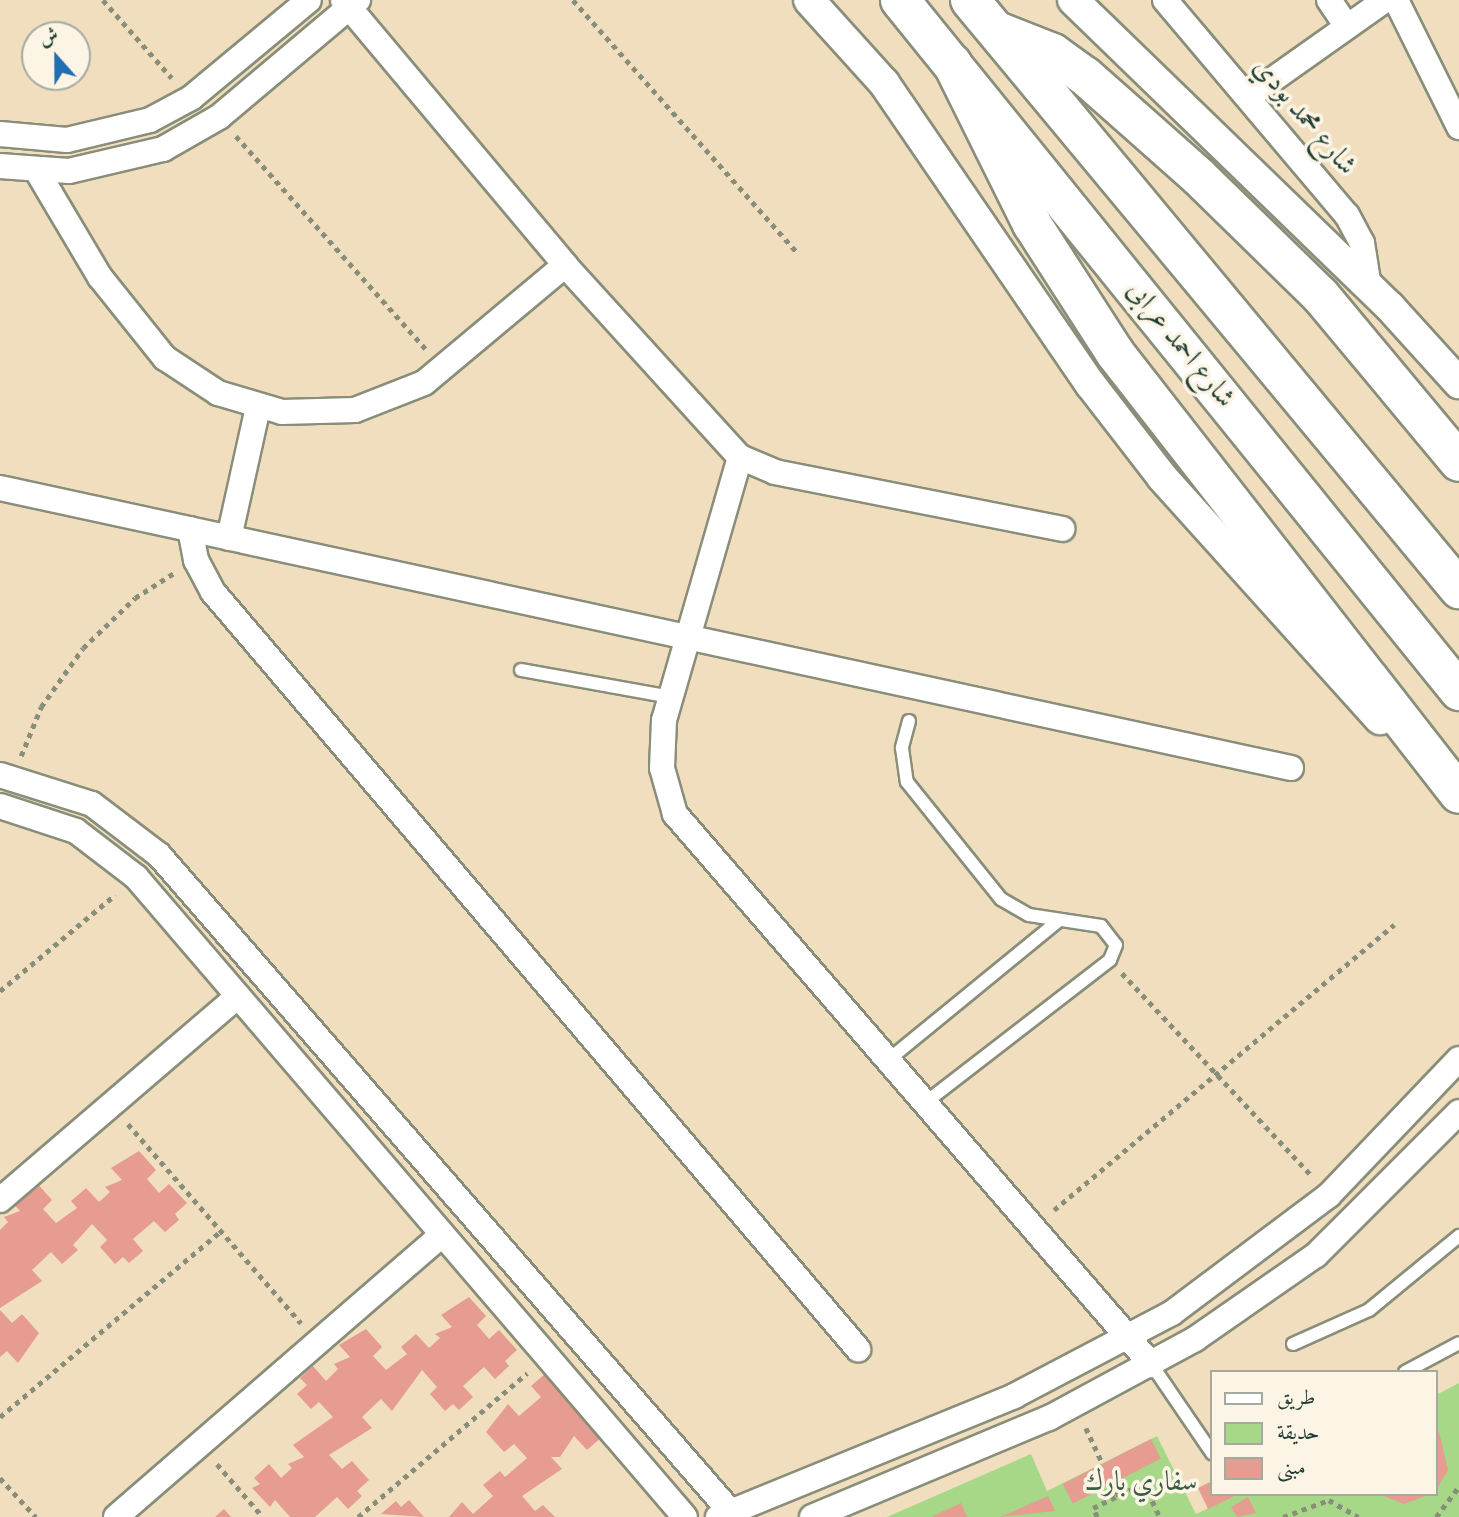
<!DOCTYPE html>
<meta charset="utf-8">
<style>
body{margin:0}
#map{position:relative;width:1459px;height:1517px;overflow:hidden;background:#f1debe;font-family:"Sorts Mill Goudy",Amiri,serif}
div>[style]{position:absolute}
.green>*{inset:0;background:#a6d887}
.building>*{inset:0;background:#e69c90;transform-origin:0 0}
.path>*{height:4.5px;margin-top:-2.25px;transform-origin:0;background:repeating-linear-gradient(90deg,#888e79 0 5px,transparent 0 10px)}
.roads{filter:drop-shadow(2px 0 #888e79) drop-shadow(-2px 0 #888e79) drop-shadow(0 2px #888e79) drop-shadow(0 -2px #888e79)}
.service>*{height:12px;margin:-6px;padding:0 6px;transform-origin:6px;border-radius:6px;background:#fff}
.minor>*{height:24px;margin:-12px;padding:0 12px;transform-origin:12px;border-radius:12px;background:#fff}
.tertiary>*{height:30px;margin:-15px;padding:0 15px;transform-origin:15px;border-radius:15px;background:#fff}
.motorway>*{height:38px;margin:-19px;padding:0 19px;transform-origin:19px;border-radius:19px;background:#fff}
span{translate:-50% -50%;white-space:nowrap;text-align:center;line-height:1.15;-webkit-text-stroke:7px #fcf5e5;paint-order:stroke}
.street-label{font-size:28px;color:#1f3d34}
.park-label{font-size:28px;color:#3a5c45}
.legend{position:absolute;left:1210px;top:1370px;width:228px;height:126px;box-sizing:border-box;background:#fcf5e5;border:2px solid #a4ab9e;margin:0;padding:9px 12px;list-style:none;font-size:21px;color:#1f3d34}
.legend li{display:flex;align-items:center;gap:14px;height:35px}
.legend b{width:35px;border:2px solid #a4ab9e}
.north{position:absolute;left:21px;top:21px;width:70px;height:70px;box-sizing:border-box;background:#fcf5e5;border:2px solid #a4ab9e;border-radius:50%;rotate:339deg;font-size:19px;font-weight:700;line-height:28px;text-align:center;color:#1f3d34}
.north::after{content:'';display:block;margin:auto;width:24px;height:32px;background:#1f6fb2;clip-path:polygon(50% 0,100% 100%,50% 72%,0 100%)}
</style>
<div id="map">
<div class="green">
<i style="clip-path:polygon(1459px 1383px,1459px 1517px,887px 1517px,1031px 1454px,1047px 1491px,1157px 1436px,1196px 1514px,1239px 1494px,1436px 1494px,1436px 1395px)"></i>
</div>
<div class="building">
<i style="clip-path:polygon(139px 1151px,156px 1170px,147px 1179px,159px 1193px,169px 1184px,187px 1203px,175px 1214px,179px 1220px,165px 1232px,154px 1221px,133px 1239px,143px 1251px,129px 1263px,123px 1257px,115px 1264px,100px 1247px,107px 1240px,92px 1224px,73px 1245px,78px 1250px,62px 1264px,51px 1252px,32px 1270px,42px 1281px,0 1308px,0 1230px,8px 1222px,4px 1217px,20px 1211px,9px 1199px,36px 1182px,52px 1200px,43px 1209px,56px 1223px,77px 1208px,71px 1201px,86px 1188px,99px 1202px,110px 1192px,105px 1187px,122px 1180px,111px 1168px)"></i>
<i style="clip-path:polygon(469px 1297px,486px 1316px,477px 1325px,489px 1339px,499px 1330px,517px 1350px,505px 1361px,509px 1366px,495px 1379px,484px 1367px,463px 1386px,473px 1397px,459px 1410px,453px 1404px,445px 1411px,430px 1394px,437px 1387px,422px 1370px,392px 1411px,381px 1399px,362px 1417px,372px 1428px,329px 1455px,342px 1469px,352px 1461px,369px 1480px,357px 1491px,362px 1496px,348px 1509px,337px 1497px,315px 1517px,290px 1517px,275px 1500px,270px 1507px,252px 1488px,260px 1484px,254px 1478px,269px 1464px,281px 1478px,292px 1468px,288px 1464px,304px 1457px,293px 1445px,333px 1417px,319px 1402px,311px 1409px,297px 1394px,307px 1385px,300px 1378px,313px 1366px,326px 1381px,338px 1369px,334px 1364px,350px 1357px,339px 1345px,366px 1329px,382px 1347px,373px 1356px,386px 1370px,407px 1354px,401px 1347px,416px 1334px,429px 1348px,440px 1338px,435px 1334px,452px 1327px,441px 1315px)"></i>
<i style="clip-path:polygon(0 1310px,12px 1323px,22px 1314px,39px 1333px,18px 1363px,7px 1351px,0 1357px)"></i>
<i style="clip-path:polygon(559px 1373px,602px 1437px,587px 1450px,574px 1436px,560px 1457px,551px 1457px,562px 1469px,522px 1496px,535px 1511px,543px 1505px,555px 1517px,449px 1517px,462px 1502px,473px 1514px,493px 1496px,483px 1485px,500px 1471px,505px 1477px,527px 1458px,514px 1444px,504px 1452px,486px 1432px,508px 1404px,519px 1416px,541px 1397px,531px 1386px,545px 1374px,551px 1380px)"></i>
<i style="clip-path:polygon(1439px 1432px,1448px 1470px,1436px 1490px,1436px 1434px)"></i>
<i style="left:1151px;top:1439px;width:22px;height:99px;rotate:63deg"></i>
<i style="clip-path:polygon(1212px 1481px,1212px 1494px,1239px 1494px,1208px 1509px,1198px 1488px)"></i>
<i style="clip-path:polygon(1379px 1494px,1431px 1494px,1404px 1504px)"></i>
<i style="clip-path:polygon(1048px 1496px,1055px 1511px,1000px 1517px)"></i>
<i style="clip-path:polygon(1248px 1497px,1256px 1513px,1237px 1517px,1231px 1507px)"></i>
<i style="clip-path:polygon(409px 1500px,424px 1517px,381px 1514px,396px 1501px,401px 1507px)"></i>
<i style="clip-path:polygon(961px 1503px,967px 1517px,931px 1517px)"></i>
<i style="clip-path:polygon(224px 1509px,231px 1517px,215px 1517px)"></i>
</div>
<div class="path">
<i style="left:103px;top:0;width:104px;rotate:48.5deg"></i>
<i style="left:573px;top:0;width:339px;rotate:48.4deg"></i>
<i style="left:236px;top:136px;width:285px;rotate:48.3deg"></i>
<i style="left:21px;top:756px;width:53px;rotate:-67.8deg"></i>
<i style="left:41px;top:707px;width:72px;rotate:-54.6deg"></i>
<i style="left:83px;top:648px;width:72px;rotate:-43.9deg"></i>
<i style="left:135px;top:598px;width:46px;rotate:-32.7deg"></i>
<i style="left:1122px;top:973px;width:278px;rotate:46.9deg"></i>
<i style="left:0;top:991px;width:150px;rotate:-39.9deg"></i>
<i style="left:128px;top:1124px;width:264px;rotate:49deg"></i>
<i style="left:1054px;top:1210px;width:444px;rotate:-40deg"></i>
<i style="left:0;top:1417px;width:289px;rotate:-40.1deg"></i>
<i style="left:1086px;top:1428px;width:38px;rotate:65deg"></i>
<i style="left:217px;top:1464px;width:70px;rotate:49deg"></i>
<i style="left:0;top:1478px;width:53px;rotate:47.3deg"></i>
<i style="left:1112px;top:1483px;width:15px;rotate:62deg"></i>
<i style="left:358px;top:1517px;width:222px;rotate:-40.4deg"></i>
<i style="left:1097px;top:1517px;width:10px;rotate:-114deg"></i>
<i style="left:1093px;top:1508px;width:57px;rotate:-26.1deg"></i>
<i style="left:1144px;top:1483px;width:38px;rotate:65deg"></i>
<i style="left:1283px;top:1517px;width:49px;rotate:-20.3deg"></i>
<i style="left:1329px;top:1500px;width:34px;rotate:30deg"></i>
<i style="left:1436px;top:1517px;width:38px;rotate:-53deg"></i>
</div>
<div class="roads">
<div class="service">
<i style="left:521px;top:670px;width:152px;rotate:10.2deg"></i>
<i style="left:909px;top:721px;width:28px;rotate:105deg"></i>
<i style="left:902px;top:748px;width:34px;rotate:82deg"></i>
<i style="left:907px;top:782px;width:150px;rotate:51.2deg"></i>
<i style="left:1001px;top:899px;width:32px;rotate:30deg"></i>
<i style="left:1029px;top:915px;width:73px;rotate:8.7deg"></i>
<i style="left:1101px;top:926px;width:24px;rotate:52deg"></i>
<i style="left:1116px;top:945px;width:16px;rotate:112deg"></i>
<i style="left:1110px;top:960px;width:234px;rotate:142.3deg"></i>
<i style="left:887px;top:1061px;width:221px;rotate:-39.3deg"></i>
<i style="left:1293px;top:1344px;width:83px;rotate:-24.1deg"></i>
<i style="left:1369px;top:1310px;width:117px;rotate:-39.4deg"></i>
<i style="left:1152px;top:1365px;width:107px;rotate:55.7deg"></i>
<i style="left:1405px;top:1372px;width:61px;rotate:-28.2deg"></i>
</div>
<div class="minor">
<i style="left:343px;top:0;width:346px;rotate:50deg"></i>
<i style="left:565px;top:265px;width:260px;rotate:47.7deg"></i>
<i style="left:740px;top:457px;width:38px;rotate:23deg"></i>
<i style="left:775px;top:472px;width:293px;rotate:11.2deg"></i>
<i style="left:1165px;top:0;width:282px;rotate:49.8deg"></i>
<i style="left:1347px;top:215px;width:32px;rotate:62deg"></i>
<i style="left:1362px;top:243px;width:45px;rotate:81deg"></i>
<i style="left:1329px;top:0;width:32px;rotate:56deg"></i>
<i style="left:1396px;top:0;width:142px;rotate:63.6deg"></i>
<i style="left:1248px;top:97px;width:168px;rotate:-35.3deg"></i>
<i style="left:0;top:134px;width:67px;rotate:5.1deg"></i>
<i style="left:67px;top:140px;width:85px;rotate:-13.5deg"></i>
<i style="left:150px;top:120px;width:47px;rotate:-28.2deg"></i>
<i style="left:191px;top:98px;width:153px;rotate:-39.7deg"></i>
<i style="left:0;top:166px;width:69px;rotate:4.1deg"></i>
<i style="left:69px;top:171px;width:97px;rotate:-13.2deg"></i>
<i style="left:163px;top:149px;width:64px;rotate:-29.7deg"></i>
<i style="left:219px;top:117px;width:182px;rotate:-40.1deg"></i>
<i style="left:37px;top:171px;width:123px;rotate:59.3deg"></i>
<i style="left:100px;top:277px;width:104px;rotate:51.3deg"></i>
<i style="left:165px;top:358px;width:64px;rotate:33.4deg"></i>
<i style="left:218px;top:393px;width:67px;rotate:16.5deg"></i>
<i style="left:282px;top:412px;width:73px;rotate:-1.6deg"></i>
<i style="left:355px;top:410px;width:74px;rotate:-21.4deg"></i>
<i style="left:424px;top:383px;width:184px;rotate:-39.9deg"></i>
<i style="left:740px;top:457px;width:274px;rotate:106.1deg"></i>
<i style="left:664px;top:720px;width:48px;rotate:92.4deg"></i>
<i style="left:662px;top:768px;width:48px;rotate:74.2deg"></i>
<i style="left:675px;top:814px;width:729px;rotate:49.12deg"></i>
<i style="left:0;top:488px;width:1321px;rotate:12.24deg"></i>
<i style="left:190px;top:529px;width:32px;rotate:79deg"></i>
<i style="left:196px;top:560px;width:36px;rotate:62deg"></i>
<i style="left:213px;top:592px;width:995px;rotate:49.57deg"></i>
<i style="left:229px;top:538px;width:134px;rotate:-77.5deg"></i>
<i style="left:0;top:775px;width:96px;rotate:17.5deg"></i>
<i style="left:92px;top:804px;width:84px;rotate:37.3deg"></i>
<i style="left:159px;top:855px;width:878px;rotate:48.97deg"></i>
<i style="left:0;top:806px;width:80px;rotate:18.2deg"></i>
<i style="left:76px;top:831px;width:76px;rotate:37.5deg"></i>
<i style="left:136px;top:877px;width:843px;rotate:49.38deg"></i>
<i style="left:0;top:1200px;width:313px;rotate:-40.6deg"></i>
<i style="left:116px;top:1517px;width:431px;rotate:-40.9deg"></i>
<i style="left:718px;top:1517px;width:320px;rotate:-22.2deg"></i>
<i style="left:1014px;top:1396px;width:178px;rotate:-27.7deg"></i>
<i style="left:1172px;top:1313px;width:196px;rotate:-36.9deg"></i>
<i style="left:1329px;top:1195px;width:188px;rotate:-46.3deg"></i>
<i style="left:812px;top:1517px;width:257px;rotate:-22.7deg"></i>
<i style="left:1049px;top:1418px;width:166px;rotate:-28.4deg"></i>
<i style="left:1195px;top:1339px;width:147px;rotate:-34.8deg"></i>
<i style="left:1316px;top:1255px;width:202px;rotate:-45deg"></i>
</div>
<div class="tertiary">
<i style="left:809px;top:0;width:112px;rotate:47.9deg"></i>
<i style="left:884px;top:83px;width:366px;rotate:55.6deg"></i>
<i style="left:1091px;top:385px;width:116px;rotate:52.3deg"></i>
<i style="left:1162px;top:477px;width:326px;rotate:48deg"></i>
<i style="left:1073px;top:0;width:441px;rotate:44.1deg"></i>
<i style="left:1390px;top:307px;width:103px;rotate:47.8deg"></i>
</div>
<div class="motorway">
<i style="left:900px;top:0;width:889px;rotate:51.03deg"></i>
<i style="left:970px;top:0;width:766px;rotate:50.3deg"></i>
<i style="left:997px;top:31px;width:60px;rotate:21.4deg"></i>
<i style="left:1053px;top:53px;width:39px;rotate:36deg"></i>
<i style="left:1085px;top:76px;width:152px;rotate:41.5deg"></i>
<i style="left:1199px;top:177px;width:169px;rotate:44.3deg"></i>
<i style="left:1320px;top:295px;width:217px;rotate:50.2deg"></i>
<i style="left:952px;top:63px;width:180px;rotate:63.6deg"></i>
<i style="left:1032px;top:224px;width:153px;rotate:57.2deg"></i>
<i style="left:1115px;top:353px;width:559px;rotate:52.04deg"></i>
</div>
</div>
<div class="street-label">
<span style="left:1304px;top:117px;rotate:50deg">شارع محمد بودي</span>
<span style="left:1180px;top:345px;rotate:51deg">شارع احمد عرابى</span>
</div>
<div class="park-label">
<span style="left:1141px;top:1483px">سفاري بارك</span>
</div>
<ul class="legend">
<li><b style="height:9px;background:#fff"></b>طريق</li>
<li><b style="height:19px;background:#a6d887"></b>حديقة</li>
<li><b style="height:19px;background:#e69c90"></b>مبنى</li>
</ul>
<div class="north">ش</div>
</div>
